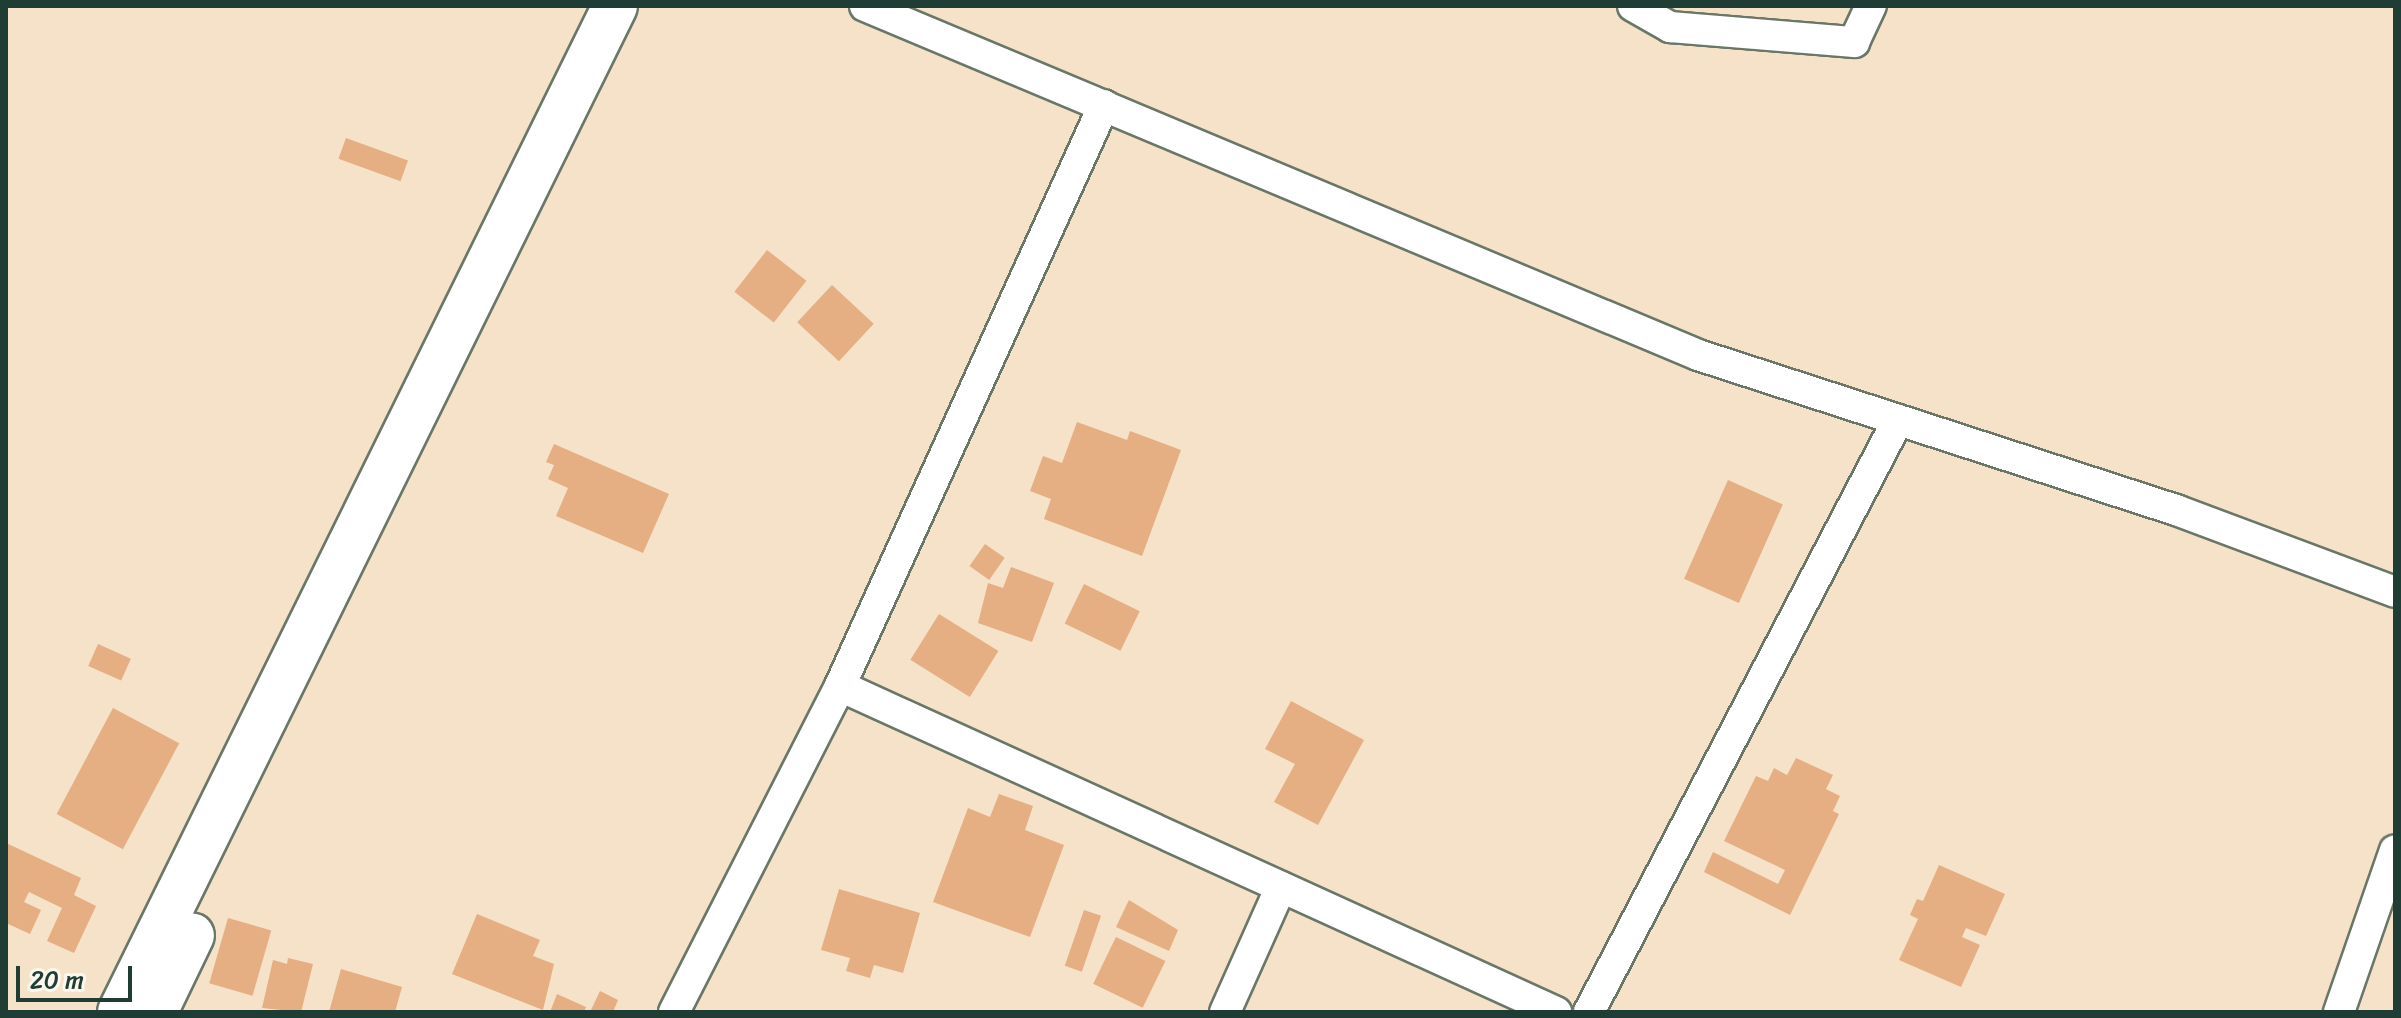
<!DOCTYPE html>
<style>
body{margin:0}
#map{position:relative;width:2401px;height:1018px;overflow:hidden;background:#f5e2c8;font-family:Sriracha,sans-serif}
div>[style]{position:absolute}
.building>*{inset:0;background:#e5ae83;transform-origin:0 0}
.roads{filter:drop-shadow(2px 0 #6a7768) drop-shadow(-2px 0 #6a7768) drop-shadow(0 2px #6a7768) drop-shadow(0 -2px #6a7768)}
.street>*{height:30px;margin:-15px;padding:0 15px;transform-origin:15px;border-radius:15px;background:#fff}
.secondary>*{height:44px;margin:-22px;padding:0 22px;transform-origin:22px;border-radius:22px;background:#fff}
span{translate:-50% -50%;white-space:nowrap;text-align:center;line-height:1.15;-webkit-text-stroke:6px #fbf7ec;paint-order:stroke}
.frame{position:absolute;inset:0;border:8px solid #1f3d34;pointer-events:none}
.scale{position:absolute;left:16px;top:966px;width:116px;height:36px;box-sizing:border-box;border:4px solid #1f3d34;border-top:0;padding-left:10px;font-size:24px;line-height:28px;white-space:nowrap;color:#1f3d34;-webkit-text-stroke:6px #fbf7ec;paint-order:stroke}
</style>
<div id="map">
<div class="building">
<i style="left:346px;top:138px;width:66px;height:22px;rotate:20deg"></i>
<i style="left:767px;top:250px;width:50px;height:53px;rotate:38deg"></i>
<i style="left:832px;top:285px;width:57px;height:51px;rotate:43deg"></i>
<i style="clip-path:polygon(1077px 422px,1127px 440px,1130px 431px,1181px 450px,1142px 556px,1044px 519px,1051px 499px,1030px 491px,1043px 456px,1062px 463px)"></i>
<i style="clip-path:polygon(554px 444px,669px 494px,643px 553px,556px 516px,568px 488px,548px 479px,554px 465px,546px 462px)"></i>
<i style="left:1728px;top:480px;width:60px;height:108px;rotate:24deg"></i>
<i style="left:985px;top:544px;width:24px;height:27px;rotate:35deg"></i>
<i style="clip-path:polygon(1011px 567px,1054px 583px,1032px 642px,978px 623px,988px 583px,1003px 588px)"></i>
<i style="left:1084px;top:584px;width:62px;height:44px;rotate:26deg"></i>
<i style="left:939px;top:614px;width:70px;height:54px;rotate:32deg"></i>
<i style="left:98px;top:644px;width:36px;height:24px;rotate:24deg"></i>
<i style="clip-path:polygon(1291px 701px,1364px 740px,1318px 825px,1274px 802px,1295px 764px,1265px 749px)"></i>
<i style="left:113px;top:708px;width:75px;height:120px;rotate:28deg"></i>
<i style="clip-path:polygon(1796px 758px,1833px 775px,1826px 789px,1840px 796px,1833px 811px,1839px 814px,1790px 915px,1704px 872px,1713px 852px,1778px 884px,1785px 870px,1724px 841px,1756px 776px,1768px 781px,1774px 768px,1787px 775px)"></i>
<i style="clip-path:polygon(999px 794px,1033px 806px,1025px 830px,1064px 845px,1030px 937px,933px 902px,968px 808px,990px 817px)"></i>
<i style="clip-path:polygon(6px 843px,81px 878px,74px 895px,96px 906px,74px 953px,47px 941px,62px 908px,29px 892px,24px 902px,41px 910px,30px 934px,6px 923px)"></i>
<i style="clip-path:polygon(1939px 865px,2005px 894px,1986px 936px,1966px 928px,1962px 937px,1980px 945px,1961px 987px,1899px 960px,1918px 919px,1910px 915px,1917px 899px,1923px 901px)"></i>
<i style="clip-path:polygon(839px 889px,920px 913px,903px 973px,874px 965px,870px 978px,846px 971px,850px 958px,821px 950px)"></i>
<i style="clip-path:polygon(1129px 900px,1178px 930px,1169px 951px,1116px 927px)"></i>
<i style="left:1084px;top:910px;width:18px;height:59px;rotate:19deg"></i>
<i style="clip-path:polygon(477px 914px,540px 940px,533px 956px,554px 964px,543px 1010px,452px 974px)"></i>
<i style="left:228px;top:918px;width:45px;height:68px;rotate:16deg"></i>
<i style="left:1116px;top:937px;width:55px;height:52px;rotate:26deg"></i>
<i style="clip-path:polygon(288px 958px,313px 964px,301px 1012px,262px 1008px,273px 960px,287px 964px)"></i>
<i style="clip-path:polygon(341px 969px,402px 987px,395px 1012px,329px 1012px)"></i>
<i style="clip-path:polygon(600px 991px,618px 1000px,613px 1012px,590px 1012px)"></i>
<i style="clip-path:polygon(557px 994px,586px 1007px,584px 1012px,550px 1012px)"></i>
</div>
<div class="roads">
<div class="street">
<i style="left:865px;top:6px;width:903px;rotate:22.73deg"></i>
<i style="left:1698px;top:355px;width:503px;rotate:17.97deg"></i>
<i style="left:2176px;top:510px;width:234px;rotate:20.5deg"></i>
<i style="left:1633px;top:6px;width:43px;rotate:29.6deg"></i>
<i style="left:1670px;top:27px;width:185px;rotate:4.7deg"></i>
<i style="left:1854px;top:42px;width:40px;rotate:-65deg"></i>
<i style="left:840px;top:686px;width:787px;rotate:24.48deg"></i>
<i style="left:674px;top:1012px;width:366px;rotate:-63deg"></i>
<i style="left:840px;top:686px;width:638px;rotate:-65.56deg"></i>
<i style="left:1225px;top:1012px;width:137px;rotate:-65.9deg"></i>
<i style="left:1589px;top:1012px;width:668px;rotate:-62.44deg"></i>
<i style="left:2339px;top:1012px;width:171px;rotate:-70.9deg"></i>
</div>
<div class="secondary">
<i style="left:120px;top:1012px;width:1121px;rotate:-63.8deg"></i>
<i style="left:155px;top:1012px;width:85px;rotate:-64.3deg"></i>
</div>
</div>
<div class="frame"></div>
<div class="scale">20 m</div>
</div>
